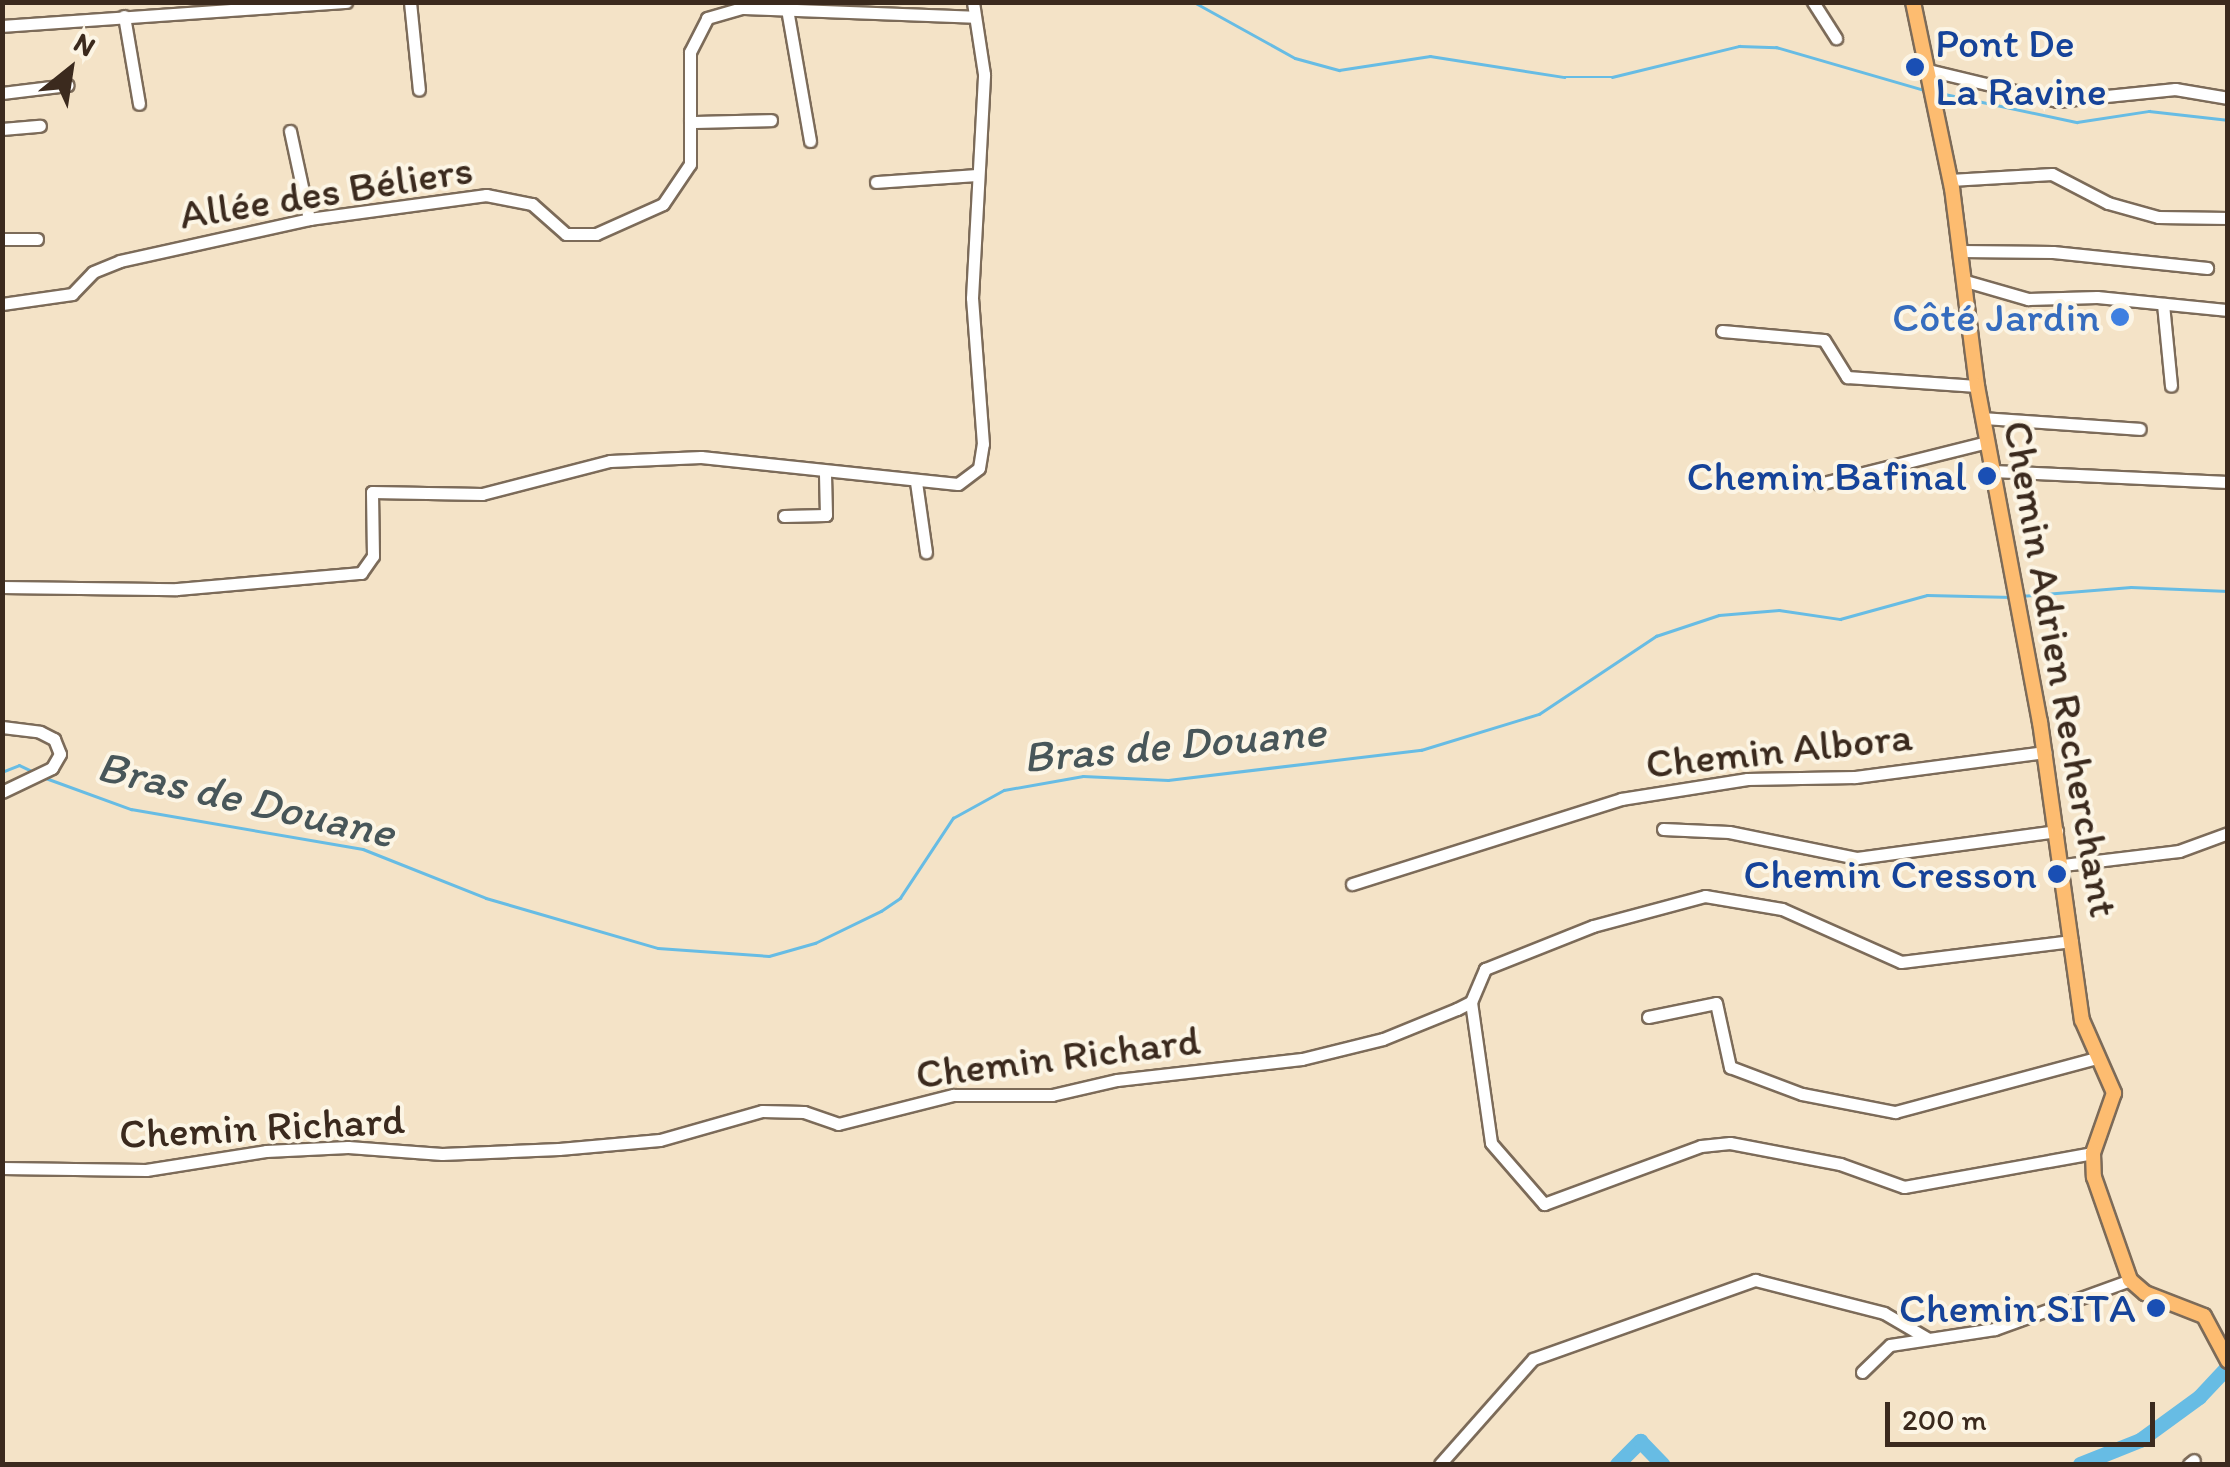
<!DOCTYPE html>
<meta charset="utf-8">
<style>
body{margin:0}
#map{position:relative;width:2230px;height:1467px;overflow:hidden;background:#f4e3c7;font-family:Itim,sans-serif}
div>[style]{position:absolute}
.stream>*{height:2.5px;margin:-1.25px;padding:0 1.25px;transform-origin:1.25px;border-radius:1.25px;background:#67bce4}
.river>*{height:15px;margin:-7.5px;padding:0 7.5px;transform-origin:7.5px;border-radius:7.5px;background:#67bce4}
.roads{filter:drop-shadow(2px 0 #7c6b59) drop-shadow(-2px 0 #7c6b59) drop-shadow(0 2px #7c6b59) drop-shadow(0 -2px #7c6b59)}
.minor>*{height:11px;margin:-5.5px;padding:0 5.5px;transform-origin:5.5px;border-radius:5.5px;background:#fff}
.major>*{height:14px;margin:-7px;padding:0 7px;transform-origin:7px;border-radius:7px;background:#fdbc70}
.dots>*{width:28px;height:28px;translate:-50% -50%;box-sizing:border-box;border:5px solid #fcf5e5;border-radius:50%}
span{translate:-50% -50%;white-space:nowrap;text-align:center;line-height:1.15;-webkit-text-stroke:8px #fcf5e5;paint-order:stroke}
.transit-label{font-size:42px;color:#164399}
.left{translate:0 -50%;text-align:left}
.right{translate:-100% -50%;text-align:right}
.street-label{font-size:42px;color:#3b2a1e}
.shop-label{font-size:42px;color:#366cbe}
.water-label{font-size:45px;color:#485659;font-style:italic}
.frame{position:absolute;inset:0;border:5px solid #3b2a1e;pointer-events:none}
.north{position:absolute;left:20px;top:20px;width:100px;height:100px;-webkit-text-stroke:8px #fcf5e5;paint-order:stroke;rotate:30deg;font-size:28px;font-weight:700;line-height:40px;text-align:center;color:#3b2a1e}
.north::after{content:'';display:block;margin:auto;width:35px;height:45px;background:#3b2a1e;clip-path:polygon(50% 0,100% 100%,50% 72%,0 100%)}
.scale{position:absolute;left:1885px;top:1402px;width:270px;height:45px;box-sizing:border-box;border:5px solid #3b2a1e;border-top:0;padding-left:12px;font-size:30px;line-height:35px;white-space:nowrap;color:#3b2a1e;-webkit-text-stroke:8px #fcf5e5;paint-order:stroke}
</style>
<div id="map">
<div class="stream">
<i style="left:1194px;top:2px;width:115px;rotate:29deg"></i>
<i style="left:1295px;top:58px;width:46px;rotate:15.3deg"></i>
<i style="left:1339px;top:70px;width:92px;rotate:-8.7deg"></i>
<i style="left:1430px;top:56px;width:136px;rotate:8.9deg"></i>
<i style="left:1564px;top:77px;width:48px"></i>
<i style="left:1612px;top:77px;width:131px;rotate:-13.7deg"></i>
<i style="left:1739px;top:46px;width:37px;rotate:2deg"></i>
<i style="left:1776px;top:47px;width:157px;rotate:16.2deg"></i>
<i style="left:1940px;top:93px;width:140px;rotate:12deg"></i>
<i style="left:2077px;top:122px;width:73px;rotate:-8.7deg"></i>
<i style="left:2149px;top:111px;width:80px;rotate:6.5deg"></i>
<i style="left:2020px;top:596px;width:111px;rotate:-4.6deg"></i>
<i style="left:2131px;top:587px;width:97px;rotate:2.4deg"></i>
<i style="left:2px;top:772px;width:18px;rotate:-22deg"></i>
<i style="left:19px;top:765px;width:14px;rotate:25deg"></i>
<i style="left:43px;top:777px;width:94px;rotate:20deg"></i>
<i style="left:131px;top:809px;width:235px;rotate:9.8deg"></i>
<i style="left:363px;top:849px;width:132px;rotate:21.7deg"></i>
<i style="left:486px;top:898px;width:179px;rotate:16.2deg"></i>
<i style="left:658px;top:948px;width:111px;rotate:4.1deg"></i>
<i style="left:769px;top:956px;width:48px;rotate:-15.8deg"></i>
<i style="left:815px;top:943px;width:73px;rotate:-25.9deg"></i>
<i style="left:881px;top:911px;width:23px;rotate:-34deg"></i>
<i style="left:900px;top:898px;width:96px;rotate:-56.5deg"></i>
<i style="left:953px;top:818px;width:58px;rotate:-28.8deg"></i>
<i style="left:1004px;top:790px;width:80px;rotate:-10deg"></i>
<i style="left:1083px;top:776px;width:85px;rotate:2.7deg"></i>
<i style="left:1168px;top:780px;width:255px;rotate:-6.8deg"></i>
<i style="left:1421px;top:750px;width:123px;rotate:-17deg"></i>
<i style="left:1539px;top:714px;width:141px;rotate:-33.7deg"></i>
<i style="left:1656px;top:636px;width:66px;rotate:-18.4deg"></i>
<i style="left:1719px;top:615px;width:60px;rotate:-4.8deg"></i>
<i style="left:1779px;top:610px;width:62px;rotate:8.4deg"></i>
<i style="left:1840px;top:619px;width:90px;rotate:-15.4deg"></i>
<i style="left:1927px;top:595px;width:85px;rotate:1.3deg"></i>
</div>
<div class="river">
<i style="left:1617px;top:1464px;width:33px;rotate:-45deg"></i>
<i style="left:1640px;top:1441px;width:32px;rotate:46deg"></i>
<i style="left:2080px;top:1464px;width:65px;rotate:-21.8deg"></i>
<i style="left:2140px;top:1440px;width:73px;rotate:-36.1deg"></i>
<i style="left:2199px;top:1397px;width:42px;rotate:-46.9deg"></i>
</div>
<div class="roads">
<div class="minor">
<i style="left:410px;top:2px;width:88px;rotate:84.2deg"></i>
<i style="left:1813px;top:2px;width:43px;rotate:57.4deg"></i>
<i style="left:787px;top:9px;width:134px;rotate:80.1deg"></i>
<i style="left:124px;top:16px;width:89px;rotate:80.3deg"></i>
<i style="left:2px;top:26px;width:345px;rotate:-4deg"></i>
<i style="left:1924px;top:69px;width:137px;rotate:13.5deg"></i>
<i style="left:2057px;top:101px;width:119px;rotate:-5.8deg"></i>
<i style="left:2175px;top:89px;width:54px;rotate:9.6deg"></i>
<i style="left:2px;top:93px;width:66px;rotate:-6.9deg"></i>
<i style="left:690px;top:122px;width:81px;rotate:-1.4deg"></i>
<i style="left:2px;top:129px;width:38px;rotate:-5deg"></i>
<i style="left:290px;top:131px;width:90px;rotate:77.8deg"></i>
<i style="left:1950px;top:180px;width:102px;rotate:-3.4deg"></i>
<i style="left:2052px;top:174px;width:63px;rotate:27.4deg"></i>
<i style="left:2108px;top:203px;width:52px;rotate:15.6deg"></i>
<i style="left:2158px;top:217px;width:70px;rotate:0.8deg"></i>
<i style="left:876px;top:182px;width:99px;rotate:-4deg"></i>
<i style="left:2px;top:239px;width:35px"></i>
<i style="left:1961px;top:251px;width:92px;rotate:0.6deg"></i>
<i style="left:2053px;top:252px;width:155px;rotate:5.9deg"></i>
<i style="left:1962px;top:280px;width:69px;rotate:16.1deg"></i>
<i style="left:2028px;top:299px;width:69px;rotate:-1.7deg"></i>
<i style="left:2097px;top:297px;width:132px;rotate:5.7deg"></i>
<i style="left:2px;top:304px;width:71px;rotate:-8.1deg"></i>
<i style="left:72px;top:294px;width:30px;rotate:-46deg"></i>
<i style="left:93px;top:272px;width:29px;rotate:-22deg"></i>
<i style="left:120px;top:261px;width:194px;rotate:-12.5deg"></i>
<i style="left:309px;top:219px;width:179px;rotate:-7.7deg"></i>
<i style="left:486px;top:195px;width:47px;rotate:11.1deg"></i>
<i style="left:532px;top:204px;width:45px;rotate:41.4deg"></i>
<i style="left:566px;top:234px;width:30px"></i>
<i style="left:596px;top:234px;width:73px;rotate:-24.1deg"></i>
<i style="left:663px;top:204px;width:48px;rotate:-56deg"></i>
<i style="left:690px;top:164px;width:112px;rotate:-90deg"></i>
<i style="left:690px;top:52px;width:38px;rotate:-63deg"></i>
<i style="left:707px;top:18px;width:37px;rotate:-16deg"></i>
<i style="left:743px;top:8px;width:232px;rotate:2.2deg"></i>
<i style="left:2163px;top:304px;width:82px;rotate:84.4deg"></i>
<i style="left:1722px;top:331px;width:102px;rotate:5deg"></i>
<i style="left:1824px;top:340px;width:44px;rotate:58.1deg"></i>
<i style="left:1847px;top:377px;width:130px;rotate:4deg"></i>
<i style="left:1983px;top:418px;width:157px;rotate:4deg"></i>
<i style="left:1993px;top:471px;width:235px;rotate:2.7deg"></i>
<i style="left:916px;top:482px;width:71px;rotate:81.9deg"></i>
<i style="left:1819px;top:484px;width:173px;rotate:-14deg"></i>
<i style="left:784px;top:516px;width:42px;rotate:-1.4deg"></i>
<i style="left:826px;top:515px;width:41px;rotate:-91.4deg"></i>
<i style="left:2px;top:587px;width:175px;rotate:0.7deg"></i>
<i style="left:177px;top:589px;width:185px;rotate:-5deg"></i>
<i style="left:361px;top:573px;width:21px;rotate:-55deg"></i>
<i style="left:373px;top:556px;width:64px;rotate:-90.9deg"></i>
<i style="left:372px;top:492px;width:110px;rotate:1deg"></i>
<i style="left:482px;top:494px;width:132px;rotate:-14.5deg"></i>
<i style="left:610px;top:461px;width:91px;rotate:-2.5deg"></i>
<i style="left:701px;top:457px;width:258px;rotate:6deg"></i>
<i style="left:958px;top:484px;width:26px;rotate:-37deg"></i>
<i style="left:979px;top:468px;width:24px;rotate:-81deg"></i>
<i style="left:983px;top:444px;width:146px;rotate:-94.3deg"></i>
<i style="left:972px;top:298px;width:224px;rotate:-86.9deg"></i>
<i style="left:984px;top:74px;width:73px;rotate:-98.7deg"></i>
<i style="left:2px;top:727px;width:38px;rotate:7deg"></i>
<i style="left:40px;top:732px;width:16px;rotate:27deg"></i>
<i style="left:54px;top:739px;width:16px;rotate:68deg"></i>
<i style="left:60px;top:754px;width:16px;rotate:120deg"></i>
<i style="left:52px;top:768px;width:55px;rotate:154.4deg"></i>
<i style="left:1663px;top:829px;width:66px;rotate:2.6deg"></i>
<i style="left:1729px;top:832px;width:131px;rotate:11.5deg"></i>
<i style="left:1857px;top:858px;width:202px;rotate:-7.7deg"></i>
<i style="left:2063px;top:865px;width:117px;rotate:-6.9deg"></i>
<i style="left:2179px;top:851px;width:52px;rotate:-20.2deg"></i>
<i style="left:1352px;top:884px;width:282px;rotate:-17.5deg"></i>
<i style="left:1621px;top:799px;width:128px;rotate:-9deg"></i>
<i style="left:1747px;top:779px;width:108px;rotate:-1.1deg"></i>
<i style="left:1855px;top:777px;width:192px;rotate:-7.5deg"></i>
<i style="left:1471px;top:1002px;width:142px;rotate:81.9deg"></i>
<i style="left:1491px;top:1143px;width:81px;rotate:49deg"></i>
<i style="left:1544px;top:1204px;width:167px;rotate:-20.3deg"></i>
<i style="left:1701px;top:1146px;width:29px;rotate:-6deg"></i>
<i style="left:1730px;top:1143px;width:112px;rotate:10.8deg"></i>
<i style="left:1840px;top:1164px;width:68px;rotate:19.8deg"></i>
<i style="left:1904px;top:1187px;width:192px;rotate:-10.2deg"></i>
<i style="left:1648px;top:1017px;width:69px;rotate:-11.6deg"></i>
<i style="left:1716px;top:1003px;width:66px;rotate:77.7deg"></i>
<i style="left:1730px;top:1067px;width:77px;rotate:20.6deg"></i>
<i style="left:1802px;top:1094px;width:95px;rotate:11deg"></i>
<i style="left:1895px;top:1112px;width:209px;rotate:-15deg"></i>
<i style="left:2px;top:1168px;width:144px;rotate:0.8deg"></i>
<i style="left:146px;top:1170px;width:121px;rotate:-9deg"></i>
<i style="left:266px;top:1151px;width:82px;rotate:-2.8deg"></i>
<i style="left:348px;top:1147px;width:94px;rotate:4.3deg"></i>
<i style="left:442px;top:1154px;width:117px;rotate:-2.4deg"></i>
<i style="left:559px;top:1149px;width:101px;rotate:-5.1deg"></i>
<i style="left:660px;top:1140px;width:106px;rotate:-15.9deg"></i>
<i style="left:762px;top:1111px;width:42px;rotate:1.4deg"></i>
<i style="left:804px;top:1112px;width:36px;rotate:19deg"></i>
<i style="left:838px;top:1124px;width:119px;rotate:-14.2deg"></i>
<i style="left:953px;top:1095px;width:99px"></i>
<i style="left:1052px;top:1095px;width:67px;rotate:-13deg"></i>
<i style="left:1117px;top:1080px;width:186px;rotate:-6.5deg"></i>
<i style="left:1302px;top:1059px;width:83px;rotate:-13.9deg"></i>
<i style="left:1383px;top:1039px;width:80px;rotate:-22.1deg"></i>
<i style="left:1457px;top:1009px;width:16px;rotate:-27deg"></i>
<i style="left:1471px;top:1002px;width:36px;rotate:-67deg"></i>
<i style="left:1485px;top:969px;width:116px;rotate:-21.7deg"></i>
<i style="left:1593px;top:926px;width:116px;rotate:-15deg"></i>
<i style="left:1705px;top:896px;width:78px;rotate:9.6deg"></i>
<i style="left:1782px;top:909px;width:130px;rotate:24deg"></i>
<i style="left:1901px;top:962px;width:172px;rotate:-7deg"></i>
<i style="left:1862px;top:1372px;width:39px;rotate:-44deg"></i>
<i style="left:1890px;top:1345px;width:106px;rotate:-8.7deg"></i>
<i style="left:1995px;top:1329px;width:144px;rotate:-19.9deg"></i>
<i style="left:1440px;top:1464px;width:140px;rotate:-48.5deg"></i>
<i style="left:1533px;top:1359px;width:236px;rotate:-19.6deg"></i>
<i style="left:1755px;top:1280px;width:133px;rotate:14.3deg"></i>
<i style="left:1884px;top:1313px;width:50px;rotate:30.2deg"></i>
<i style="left:2189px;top:1464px;width:6px;rotate:-39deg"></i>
</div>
<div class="major">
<i style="left:1913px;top:2px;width:190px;rotate:78.2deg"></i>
<i style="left:1952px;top:188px;width:200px;rotate:82.8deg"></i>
<i style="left:1977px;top:386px;width:342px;rotate:79.4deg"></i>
<i style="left:2040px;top:722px;width:301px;rotate:82deg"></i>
<i style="left:2082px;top:1020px;width:80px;rotate:66.3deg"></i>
<i style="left:2114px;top:1093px;width:64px;rotate:109.3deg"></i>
<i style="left:2093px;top:1153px;width:24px;rotate:88deg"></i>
<i style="left:2094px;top:1177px;width:109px;rotate:70.7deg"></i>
<i style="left:2130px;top:1280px;width:20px;rotate:41deg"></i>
<i style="left:2145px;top:1293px;width:63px;rotate:21.3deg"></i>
<i style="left:2204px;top:1316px;width:51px;rotate:61.9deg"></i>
</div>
</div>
<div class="dots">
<i style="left:1915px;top:67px;background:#1a4fb4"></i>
<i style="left:2120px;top:317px;background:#3f7fe0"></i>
<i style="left:1987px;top:476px;background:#1a4fb4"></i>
<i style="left:2057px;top:874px;background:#1a4fb4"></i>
<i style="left:2156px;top:1308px;background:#1a4fb4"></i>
</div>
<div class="transit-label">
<span class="left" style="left:1935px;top:67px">Pont De<br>La Ravine</span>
<span class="right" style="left:1967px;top:476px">Chemin Bafinal</span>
<span class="right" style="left:2037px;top:874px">Chemin Cresson</span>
<span class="right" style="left:2136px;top:1308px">Chemin SITA</span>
</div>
<div class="street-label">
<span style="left:326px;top:192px;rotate:-9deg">Allée des Béliers</span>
<span style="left:2061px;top:669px;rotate:80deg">Chemin Adrien Recherchant</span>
<span style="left:1779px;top:750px;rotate:-6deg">Chemin Albora</span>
<span style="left:1058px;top:1057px;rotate:-7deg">Chemin Richard</span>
<span style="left:262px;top:1127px;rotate:-3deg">Chemin Richard</span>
</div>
<div class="shop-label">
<span class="right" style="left:2100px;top:317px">Côté Jardin</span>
</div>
<div class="water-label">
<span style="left:1174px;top:744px;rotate:-5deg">Bras de Douane</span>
<span style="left:246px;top:799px;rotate:13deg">Bras de Douane</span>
</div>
<div class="frame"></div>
<div class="north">N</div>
<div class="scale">200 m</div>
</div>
